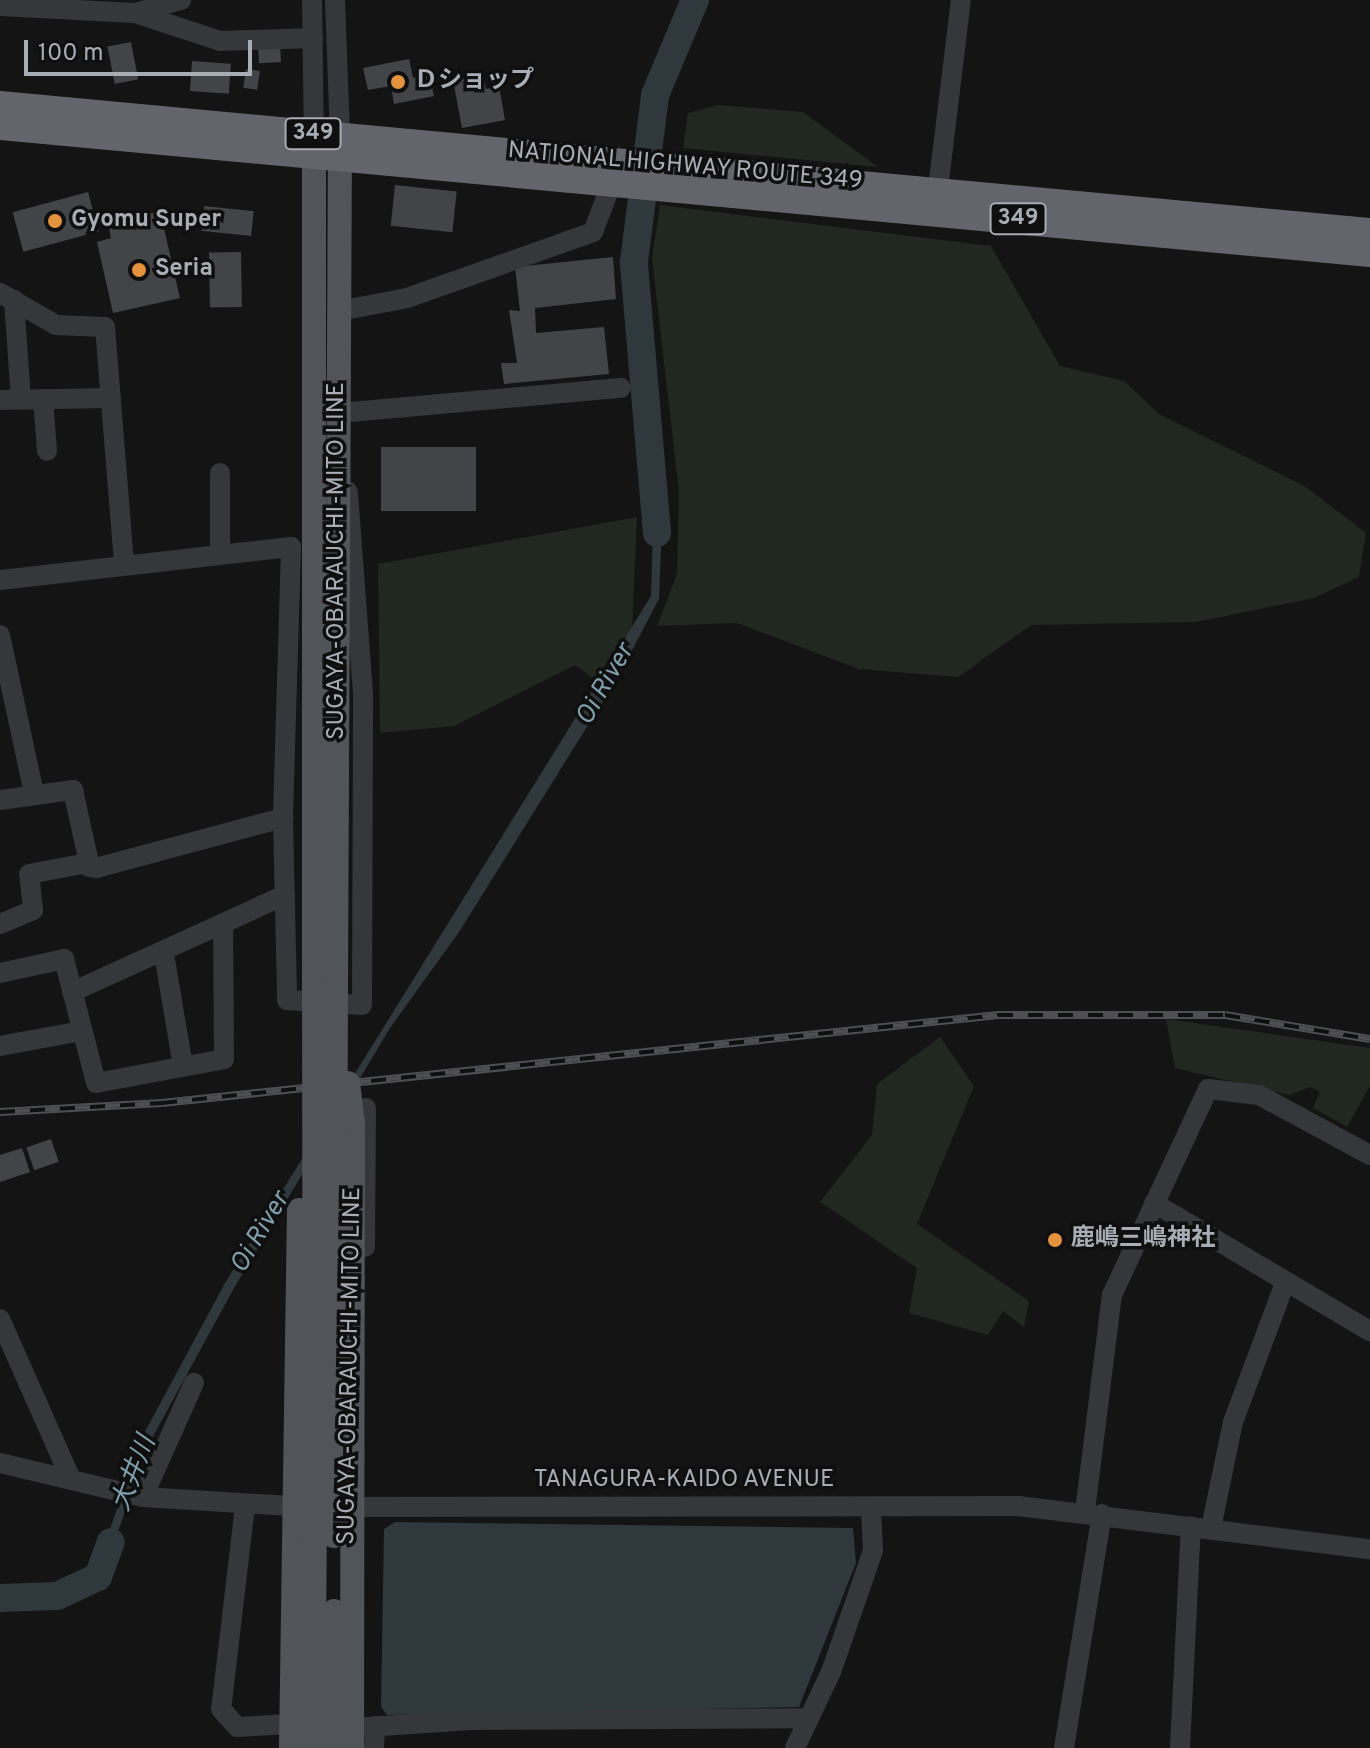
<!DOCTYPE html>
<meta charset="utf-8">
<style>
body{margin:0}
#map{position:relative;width:1370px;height:1748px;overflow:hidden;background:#141415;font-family:Overpass,"Noto Sans JP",sans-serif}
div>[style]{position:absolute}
.green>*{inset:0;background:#202820}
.water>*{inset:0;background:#2e383d}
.river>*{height:28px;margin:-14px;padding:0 14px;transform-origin:14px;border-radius:14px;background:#2e383d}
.building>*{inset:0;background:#434448;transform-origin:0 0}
.minor>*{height:20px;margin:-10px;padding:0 10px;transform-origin:10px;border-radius:10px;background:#35373a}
.major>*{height:24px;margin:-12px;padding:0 12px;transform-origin:12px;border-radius:12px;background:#515459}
.highway>*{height:28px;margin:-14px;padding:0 14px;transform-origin:14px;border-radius:14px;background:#62656b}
.rail>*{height:8px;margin-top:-4px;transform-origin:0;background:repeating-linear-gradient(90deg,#0f0f10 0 15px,#4c4f53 0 30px);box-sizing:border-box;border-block:2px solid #4c4f53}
.major-bridge>*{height:24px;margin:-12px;padding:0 12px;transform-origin:12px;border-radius:12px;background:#515459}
.dots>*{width:22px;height:22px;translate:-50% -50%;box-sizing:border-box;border:4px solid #0f0f10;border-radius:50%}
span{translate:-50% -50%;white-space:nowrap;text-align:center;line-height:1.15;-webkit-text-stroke:7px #0f0f10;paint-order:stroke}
.shield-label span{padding:2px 6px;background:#0f0f10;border:2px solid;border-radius:6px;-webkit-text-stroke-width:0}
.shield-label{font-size:22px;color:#a7adb5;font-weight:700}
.poi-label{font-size:24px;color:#a7adb5;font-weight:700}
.left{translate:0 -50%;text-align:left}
.street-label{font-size:24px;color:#a7adb5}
.water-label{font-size:26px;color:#809fad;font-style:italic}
.scale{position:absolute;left:24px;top:40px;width:228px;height:36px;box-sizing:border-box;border:4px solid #a7adb5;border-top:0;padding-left:10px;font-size:24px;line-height:28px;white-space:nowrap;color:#a7adb5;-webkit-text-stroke:6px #0f0f10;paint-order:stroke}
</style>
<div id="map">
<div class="green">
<i style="clip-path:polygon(718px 105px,803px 112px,878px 167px,683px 148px,688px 113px)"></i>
<i style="clip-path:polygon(660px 205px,991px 246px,1060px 366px,1124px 381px,1159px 414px,1306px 487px,1366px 533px,1359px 577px,1314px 598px,1196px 622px,1031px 625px,958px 677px,859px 669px,737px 623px,657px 626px,677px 574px,679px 492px,652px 258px)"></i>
<i style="clip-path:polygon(637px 517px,632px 629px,595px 680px,575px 665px,454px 726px,380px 733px,378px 564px)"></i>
<i style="clip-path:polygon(1166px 1019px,1370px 1048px,1370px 1086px,1347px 1127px,1313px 1108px,1320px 1092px,1311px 1087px,1289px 1095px,1175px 1068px)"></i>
<i style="clip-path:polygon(940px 1037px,974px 1086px,917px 1224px,1029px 1301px,1024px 1327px,1003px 1311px,988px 1335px,909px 1313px,917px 1268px,820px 1202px,872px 1135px,877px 1084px)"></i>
</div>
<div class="water">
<i style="clip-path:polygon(654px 496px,663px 496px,659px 599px,618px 677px,459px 932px,390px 1028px,234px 1288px,150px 1442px,100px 1582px,95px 1573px,141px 1439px,225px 1283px,651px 596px)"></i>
<i style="clip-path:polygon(395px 1522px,853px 1528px,856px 1563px,799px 1707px,387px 1715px,381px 1707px,384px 1529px)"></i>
</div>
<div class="river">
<i style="left:657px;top:533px;width:272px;rotate:-94.9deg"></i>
<i style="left:634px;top:262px;width:168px;rotate:-82.8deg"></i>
<i style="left:655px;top:95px;width:103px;rotate:-67.2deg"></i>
<i style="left:0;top:1598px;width:57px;rotate:-2deg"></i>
<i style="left:57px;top:1596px;width:45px;rotate:-24.9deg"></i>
<i style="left:98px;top:1577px;width:37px;rotate:-70deg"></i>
</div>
<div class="building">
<i style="left:131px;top:42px;width:38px;height:24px;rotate:79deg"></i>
<i style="left:280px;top:43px;width:19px;height:22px;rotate:87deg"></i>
<i style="clip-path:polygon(409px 59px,413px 78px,429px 75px,434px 96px,394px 104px,391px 86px,368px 90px,363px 68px)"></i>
<i style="left:192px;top:61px;width:39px;height:30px;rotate:4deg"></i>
<i style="left:246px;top:69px;width:14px;height:19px;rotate:8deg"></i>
<i style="clip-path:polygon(483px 75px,486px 89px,499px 86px,505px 120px,462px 128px,453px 80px)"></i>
<i style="left:395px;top:185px;width:62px;height:41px;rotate:6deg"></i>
<i style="left:88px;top:192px;width:41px;height:78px;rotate:75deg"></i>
<i style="left:204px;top:206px;width:50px;height:25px;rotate:6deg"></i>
<i style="clip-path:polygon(160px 211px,180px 298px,113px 313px,97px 242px,111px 238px,108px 222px)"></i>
<i style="left:241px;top:252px;width:55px;height:32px;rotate:89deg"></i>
<i style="clip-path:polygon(613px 257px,616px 299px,535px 308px,536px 333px,604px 327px,609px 374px,504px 384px,501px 363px,517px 363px,509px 310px,520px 311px,515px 267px)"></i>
<i style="left:381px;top:447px;width:95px;height:64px"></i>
<i style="left:51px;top:1139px;width:24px;height:26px;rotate:71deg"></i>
<i style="clip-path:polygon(22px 1148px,30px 1172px,0 1182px,0 1155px)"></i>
</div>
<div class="minor">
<i style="left:312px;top:0;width:145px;rotate:89.2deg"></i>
<i style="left:335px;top:0;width:136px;rotate:87.9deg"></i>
<i style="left:0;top:6px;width:135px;rotate:3deg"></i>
<i style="left:135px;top:13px;width:48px;rotate:-15.8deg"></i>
<i style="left:135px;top:13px;width:89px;rotate:18.2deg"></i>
<i style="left:220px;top:41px;width:93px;rotate:-1.8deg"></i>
<i style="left:938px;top:189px;width:190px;rotate:-83.1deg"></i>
<i style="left:0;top:293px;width:64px;rotate:29.7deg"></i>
<i style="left:56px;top:325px;width:49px;rotate:2.3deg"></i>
<i style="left:105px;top:327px;width:238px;rotate:85.4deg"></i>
<i style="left:14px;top:300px;width:99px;rotate:86deg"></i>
<i style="left:339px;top:311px;width:69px;rotate:-10.8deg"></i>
<i style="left:407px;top:298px;width:197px;rotate:-19.5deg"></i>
<i style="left:593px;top:232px;width:53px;rotate:-69.2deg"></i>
<i style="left:43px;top:399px;width:52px;rotate:85.6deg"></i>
<i style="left:0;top:400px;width:111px;rotate:-1deg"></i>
<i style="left:339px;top:413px;width:283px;rotate:-5.1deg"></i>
<i style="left:220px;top:473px;width:81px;rotate:90deg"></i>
<i style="left:0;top:580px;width:293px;rotate:-6.5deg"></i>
<i style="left:291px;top:547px;width:271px;rotate:91.7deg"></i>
<i style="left:283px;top:818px;width:182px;rotate:88.7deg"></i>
<i style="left:287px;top:1000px;width:75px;rotate:3.8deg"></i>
<i style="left:362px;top:1005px;width:312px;rotate:-89.8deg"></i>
<i style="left:363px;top:693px;width:202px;rotate:-94.3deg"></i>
<i style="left:0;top:635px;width:162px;rotate:77.9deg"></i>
<i style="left:0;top:800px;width:74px;rotate:-7.8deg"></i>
<i style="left:73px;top:790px;width:79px;rotate:77.6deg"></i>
<i style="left:0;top:924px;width:36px;rotate:-23deg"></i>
<i style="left:33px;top:910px;width:36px;rotate:-96deg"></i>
<i style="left:29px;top:874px;width:54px;rotate:-10.7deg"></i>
<i style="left:82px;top:864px;width:15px;rotate:16deg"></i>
<i style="left:96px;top:868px;width:194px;rotate:-15deg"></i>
<i style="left:164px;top:954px;width:114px;rotate:80.4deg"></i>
<i style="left:0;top:973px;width:66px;rotate:-12.3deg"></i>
<i style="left:64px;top:959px;width:128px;rotate:75.5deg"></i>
<i style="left:96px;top:1083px;width:130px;rotate:-10.6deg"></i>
<i style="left:224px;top:1059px;width:135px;rotate:-90.4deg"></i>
<i style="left:72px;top:992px;width:234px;rotate:-24.5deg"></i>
<i style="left:0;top:1046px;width:83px;rotate:-10.4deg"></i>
<i style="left:1154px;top:1203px;width:251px;rotate:30.7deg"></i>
<i style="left:365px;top:1247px;width:139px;rotate:-89.6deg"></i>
<i style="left:0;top:1319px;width:175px;rotate:66.1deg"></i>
<i style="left:0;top:1463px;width:147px;rotate:13.4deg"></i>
<i style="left:143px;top:1497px;width:165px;rotate:3.5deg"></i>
<i style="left:143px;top:1497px;width:125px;rotate:-65.9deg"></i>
<i style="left:245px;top:1506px;width:204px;rotate:96.7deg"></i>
<i style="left:221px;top:1709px;width:24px;rotate:48deg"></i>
<i style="left:237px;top:1727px;width:54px;rotate:-3.2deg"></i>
<i style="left:340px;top:1507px;width:678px;rotate:-0.08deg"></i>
<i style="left:1018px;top:1506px;width:355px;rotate:7deg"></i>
<i style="left:1085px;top:1511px;width:218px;rotate:-82.9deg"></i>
<i style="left:1112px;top:1295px;width:227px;rotate:-65deg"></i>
<i style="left:1208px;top:1089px;width:51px;rotate:6.7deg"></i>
<i style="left:1259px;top:1095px;width:126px;rotate:28.4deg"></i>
<i style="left:1211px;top:1528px;width:108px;rotate:-78.3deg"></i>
<i style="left:1233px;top:1422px;width:148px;rotate:-69.5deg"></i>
<i style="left:352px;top:1728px;width:119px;rotate:-3.8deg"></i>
<i style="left:471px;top:1720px;width:337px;rotate:-0.3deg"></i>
<i style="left:374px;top:1748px;width:22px;rotate:-87deg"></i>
<i style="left:795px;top:1748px;width:84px;rotate:-64.7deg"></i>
<i style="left:831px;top:1672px;width:128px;rotate:-70.9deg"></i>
<i style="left:873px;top:1551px;width:44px;rotate:-92.6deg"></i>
<i style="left:1064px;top:1748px;width:237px;rotate:-80.8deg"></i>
<i style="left:1180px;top:1748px;width:222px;rotate:-87.2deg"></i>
</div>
<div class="major">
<i style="left:314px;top:157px;width:830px;rotate:90deg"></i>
<i style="left:336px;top:985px;width:847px;rotate:-89.73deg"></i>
<i style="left:291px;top:1748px;width:538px;rotate:-89.15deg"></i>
<i style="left:313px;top:1748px;width:212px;rotate:-89.5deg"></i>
<i style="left:334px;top:1748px;width:137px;rotate:-90deg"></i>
<i style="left:352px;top:1748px;width:625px;rotate:-89.91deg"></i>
</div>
<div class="highway">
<i style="left:0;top:105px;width:1376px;rotate:5.3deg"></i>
<i style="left:0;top:126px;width:1376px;rotate:5.3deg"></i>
</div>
<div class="rail">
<i style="left:0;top:1112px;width:162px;rotate:-3.2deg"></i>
<i style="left:162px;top:1103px;width:841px;rotate:-6.01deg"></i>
<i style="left:998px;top:1015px;width:227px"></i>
<i style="left:1225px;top:1015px;width:147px;rotate:9.4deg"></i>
</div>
<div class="major-bridge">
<i style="left:314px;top:987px;width:549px;rotate:89.9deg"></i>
<i style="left:348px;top:1083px;width:40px;rotate:82.9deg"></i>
<i style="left:334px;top:1536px;width:551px;rotate:-89.79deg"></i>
</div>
<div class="dots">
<i style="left:398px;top:82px;background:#e4923d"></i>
<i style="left:55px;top:221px;background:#e4923d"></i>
<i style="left:139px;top:270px;background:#e4923d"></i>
<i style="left:1055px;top:1240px;background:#e4923d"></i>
</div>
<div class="shield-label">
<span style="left:313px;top:134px">349</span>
<span style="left:1018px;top:219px">349</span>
</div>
<div class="poi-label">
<span class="left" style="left:414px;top:82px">Ｄショップ</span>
<span class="left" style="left:71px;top:221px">Gyomu Super</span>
<span class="left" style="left:155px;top:270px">Seria</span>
<span class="left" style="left:1071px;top:1240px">鹿嶋三嶋神社</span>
</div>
<div class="street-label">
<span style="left:685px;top:167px;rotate:5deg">NATIONAL HIGHWAY ROUTE 349</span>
<span style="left:338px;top:561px;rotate:-90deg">SUGAYA-OBARAUCHI-MITO LINE</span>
<span style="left:351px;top:1366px;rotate:-89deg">SUGAYA-OBARAUCHI-MITO LINE</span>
<span style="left:684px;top:1481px">TANAGURA-KAIDO AVENUE</span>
</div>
<div class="water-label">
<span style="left:606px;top:685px;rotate:-60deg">Oi River</span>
<span style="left:261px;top:1233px;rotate:-59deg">Oi River</span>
<span style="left:135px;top:1474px;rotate:-69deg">大井川</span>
</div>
<div class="scale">100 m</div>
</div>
